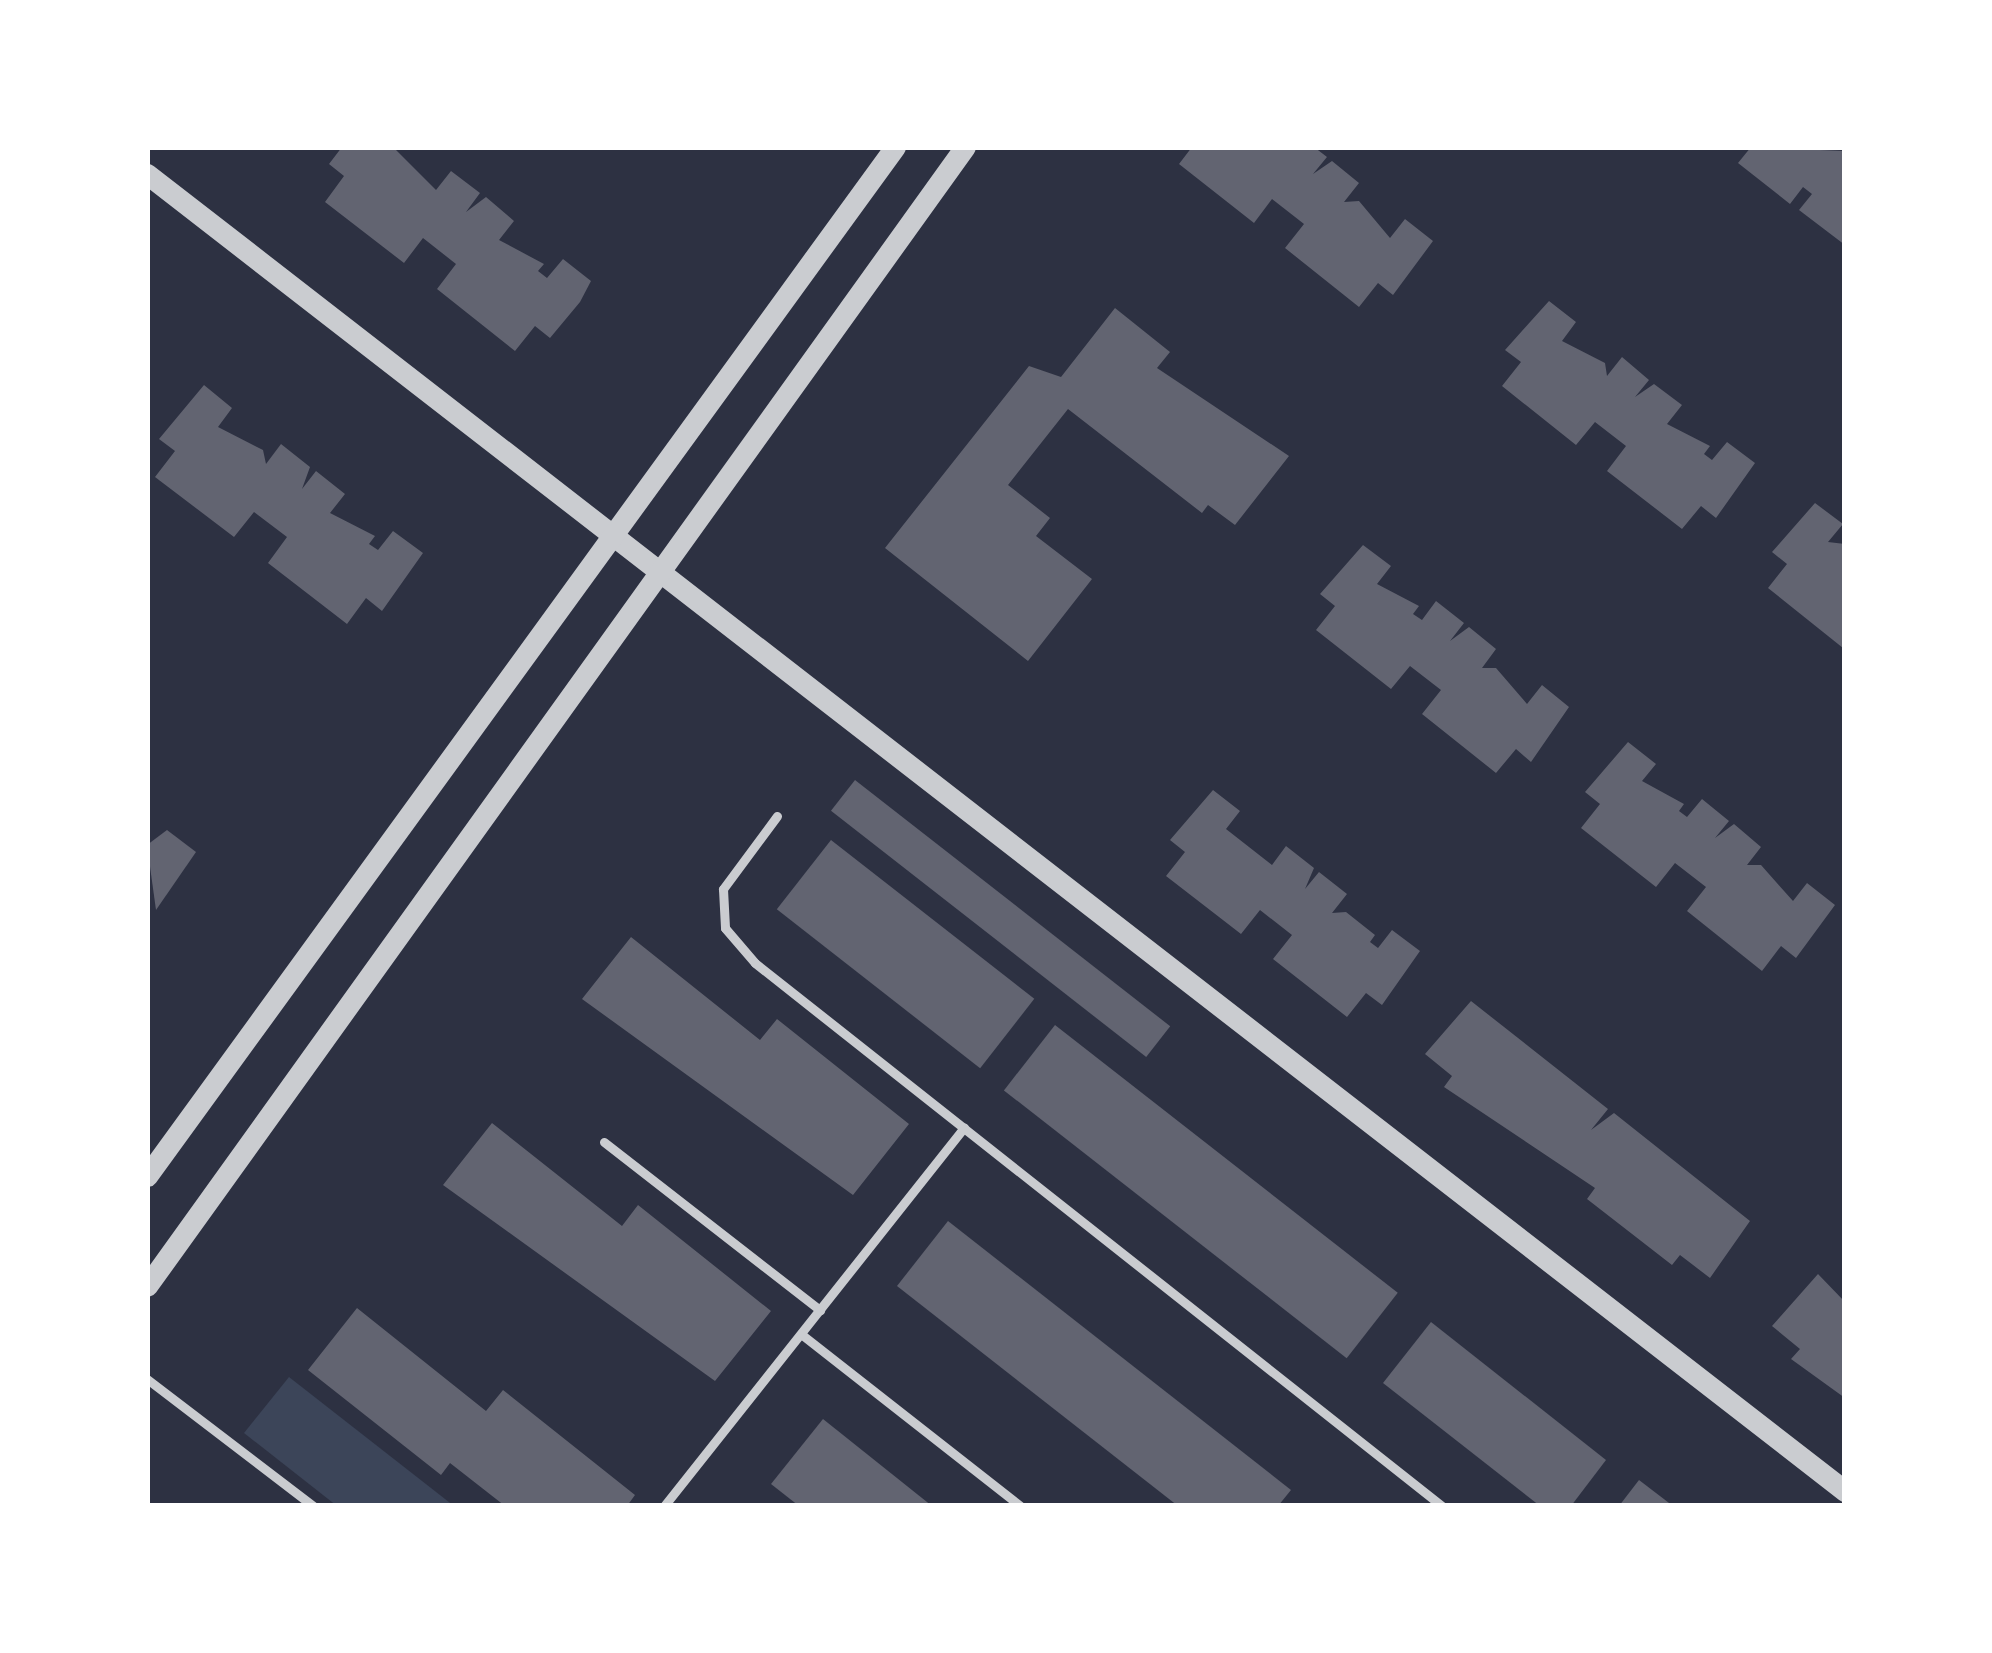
<!DOCTYPE html>
<style>
body{margin:0}
#map{position:relative;width:1992px;height:1653px;overflow:hidden;background:#2d3142;font-family:"Varela Round",sans-serif}
div>[style]{position:absolute}
.green>*{inset:0;background:#3c4559}
.building>*{inset:0;background:#626471;transform-origin:0 0}
.service>*{height:9px;margin:-4.5px;padding:0 4.5px;transform-origin:4.5px;border-radius:4.5px;background:#caccd0}
.tertiary>*{height:21px;margin:-10.5px;padding:0 10.5px;transform-origin:10.5px;border-radius:10.5px;background:#caccd0}
span{translate:-50% -50%;white-space:nowrap;text-align:center;line-height:1.15;-webkit-text-stroke:10px #fff;paint-order:stroke}
.frame{position:absolute;inset:0;border:150px solid #fff;pointer-events:none}
</style>
<div id="map">
<div class="green">
<i style="clip-path:polygon(289px 1377px,454px 1506px,337px 1506px,244px 1433px)"></i>
</div>
<div class="building">
<i style="clip-path:polygon(342px 147px,393px 147px,436px 190px,451px 171px,480px 193px,466px 212px,486px 197px,514px 221px,499px 240px,544px 264px,538px 271px,547px 278px,563px 259px,591px 281px,580px 302px,550px 338px,535px 326px,515px 351px,437px 289px,456px 264px,423px 238px,404px 263px,325px 202px,344px 176px,329px 164px)"></i>
<i style="clip-path:polygon(1192px 147px,1314px 147px,1327px 157px,1313px 174px,1332px 161px,1359px 183px,1344px 202px,1359px 201px,1390px 238px,1405px 219px,1433px 241px,1393px 295px,1378px 283px,1359px 307px,1285px 248px,1304px 224px,1272px 199px,1254px 223px,1179px 164px)"></i>
<i style="clip-path:polygon(1751px 147px,1845px 151px,1845px 245px,1799px 210px,1812px 194px,1803px 187px,1790px 204px,1738px 163px)"></i>
<i style="clip-path:polygon(1549px 301px,1576px 322px,1562px 341px,1605px 363px,1607px 376px,1622px 357px,1649px 380px,1635px 397px,1654px 384px,1682px 405px,1667px 424px,1710px 446px,1704px 454px,1712px 460px,1727px 442px,1755px 463px,1716px 518px,1701px 506px,1682px 529px,1607px 471px,1626px 446px,1595px 422px,1576px 445px,1502px 386px,1521px 362px,1505px 350px)"></i>
<i style="clip-path:polygon(1115px 308px,1170px 352px,1157px 368px,1289px 456px,1235px 525px,1208px 505px,1202px 513px,1068px 409px,1008px 485px,1050px 518px,1036px 536px,1092px 579px,1028px 661px,885px 548px,1029px 366px,1061px 377px)"></i>
<i style="clip-path:polygon(204px 385px,232px 408px,218px 427px,263px 450px,266px 464px,281px 444px,310px 467px,302px 489px,316px 471px,345px 494px,330px 513px,375px 536px,369px 544px,378px 550px,393px 531px,423px 553px,382px 611px,366px 598px,347px 624px,268px 563px,287px 537px,254px 512px,234px 537px,155px 477px,175px 451px,159px 439px)"></i>
<i style="clip-path:polygon(1815px 503px,1843px 524px,1828px 542px,1845px 544px,1843px 648px,1768px 588px,1787px 564px,1772px 552px)"></i>
<i style="clip-path:polygon(1363px 545px,1391px 566px,1377px 584px,1419px 606px,1413px 614px,1422px 620px,1436px 601px,1464px 623px,1450px 641px,1469px 627px,1496px 649px,1482px 668px,1496px 668px,1527px 704px,1542px 685px,1569px 707px,1531px 762px,1516px 749px,1496px 773px,1422px 714px,1441px 690px,1410px 666px,1391px 689px,1316px 630px,1335px 606px,1320px 594px)"></i>
<i style="clip-path:polygon(1628px 742px,1656px 764px,1642px 781px,1684px 804px,1679px 811px,1687px 817px,1702px 799px,1729px 821px,1715px 838px,1734px 824px,1761px 847px,1747px 865px,1761px 865px,1793px 901px,1807px 883px,1835px 905px,1796px 958px,1781px 946px,1762px 971px,1687px 911px,1706px 887px,1675px 863px,1656px 887px,1581px 828px,1600px 804px,1585px 792px)"></i>
<i style="left:855px;top:780px;width:400px;height:39px;rotate:38deg"></i>
<i style="clip-path:polygon(1213px 790px,1240px 811px,1226px 829px,1272px 865px,1286px 846px,1314px 868px,1305px 889px,1319px 872px,1347px 894px,1332px 913px,1346px 912px,1375px 935px,1370px 942px,1378px 948px,1392px 930px,1420px 951px,1382px 1005px,1366px 993px,1347px 1017px,1273px 959px,1292px 935px,1260px 910px,1241px 934px,1166px 876px,1185px 852px,1170px 840px)"></i>
<i style="clip-path:polygon(167px 830px,196px 852px,156px 910px,147px 845px)"></i>
<i style="left:831px;top:840px;width:258px;height:88px;rotate:38deg"></i>
<i style="clip-path:polygon(631px 937px,760px 1040px,777px 1019px,909px 1124px,853px 1195px,582px 999px)"></i>
<i style="clip-path:polygon(1471px 1001px,1608px 1109px,1591px 1130px,1614px 1113px,1750px 1221px,1710px 1278px,1680px 1255px,1672px 1265px,1587px 1199px,1595px 1188px,1444px 1087px,1452px 1076px,1425px 1054px)"></i>
<i style="left:1055px;top:1025px;width:435px;height:83px;rotate:38deg"></i>
<i style="clip-path:polygon(492px 1123px,622px 1226px,638px 1205px,771px 1311px,715px 1381px,443px 1185px)"></i>
<i style="clip-path:polygon(948px 1221px,1291px 1490px,1278px 1506px,1178px 1506px,897px 1286px)"></i>
<i style="clip-path:polygon(1818px 1274px,1845px 1302px,1845px 1398px,1791px 1359px,1800px 1349px,1772px 1326px)"></i>
<i style="clip-path:polygon(357px 1308px,486px 1411px,503px 1390px,635px 1495px,627px 1506px,505px 1506px,450px 1463px,441px 1475px,308px 1370px)"></i>
<i style="clip-path:polygon(1431px 1322px,1606px 1460px,1571px 1506px,1540px 1506px,1383px 1383px)"></i>
<i style="clip-path:polygon(823px 1419px,932px 1506px,799px 1506px,771px 1484px)"></i>
<i style="clip-path:polygon(1639px 1480px,1673px 1506px,1619px 1506px)"></i>
</div>
<div class="service">
<i style="left:777px;top:816px;width:91px;rotate:126.5deg"></i>
<i style="left:723px;top:889px;width:39px;rotate:87deg"></i>
<i style="left:725px;top:928px;width:46px;rotate:49.4deg"></i>
<i style="left:755px;top:963px;width:876px;rotate:38.32deg"></i>
<i style="left:604px;top:1142px;width:274px;rotate:37.9deg"></i>
<i style="left:801px;top:1334px;width:278px;rotate:38.1deg"></i>
<i style="left:147px;top:1379px;width:209px;rotate:37.4deg"></i>
<i style="left:664px;top:1506px;width:483px;rotate:-51.6deg"></i>
</div>
<div class="tertiary">
<i style="left:147px;top:174px;width:2149px;rotate:37.8deg"></i>
<i style="left:147px;top:1176px;width:1272px;rotate:-53.99deg"></i>
<i style="left:147px;top:1286px;width:1402px;rotate:-54.32deg"></i>
</div>
<div class="frame"></div>
</div>
